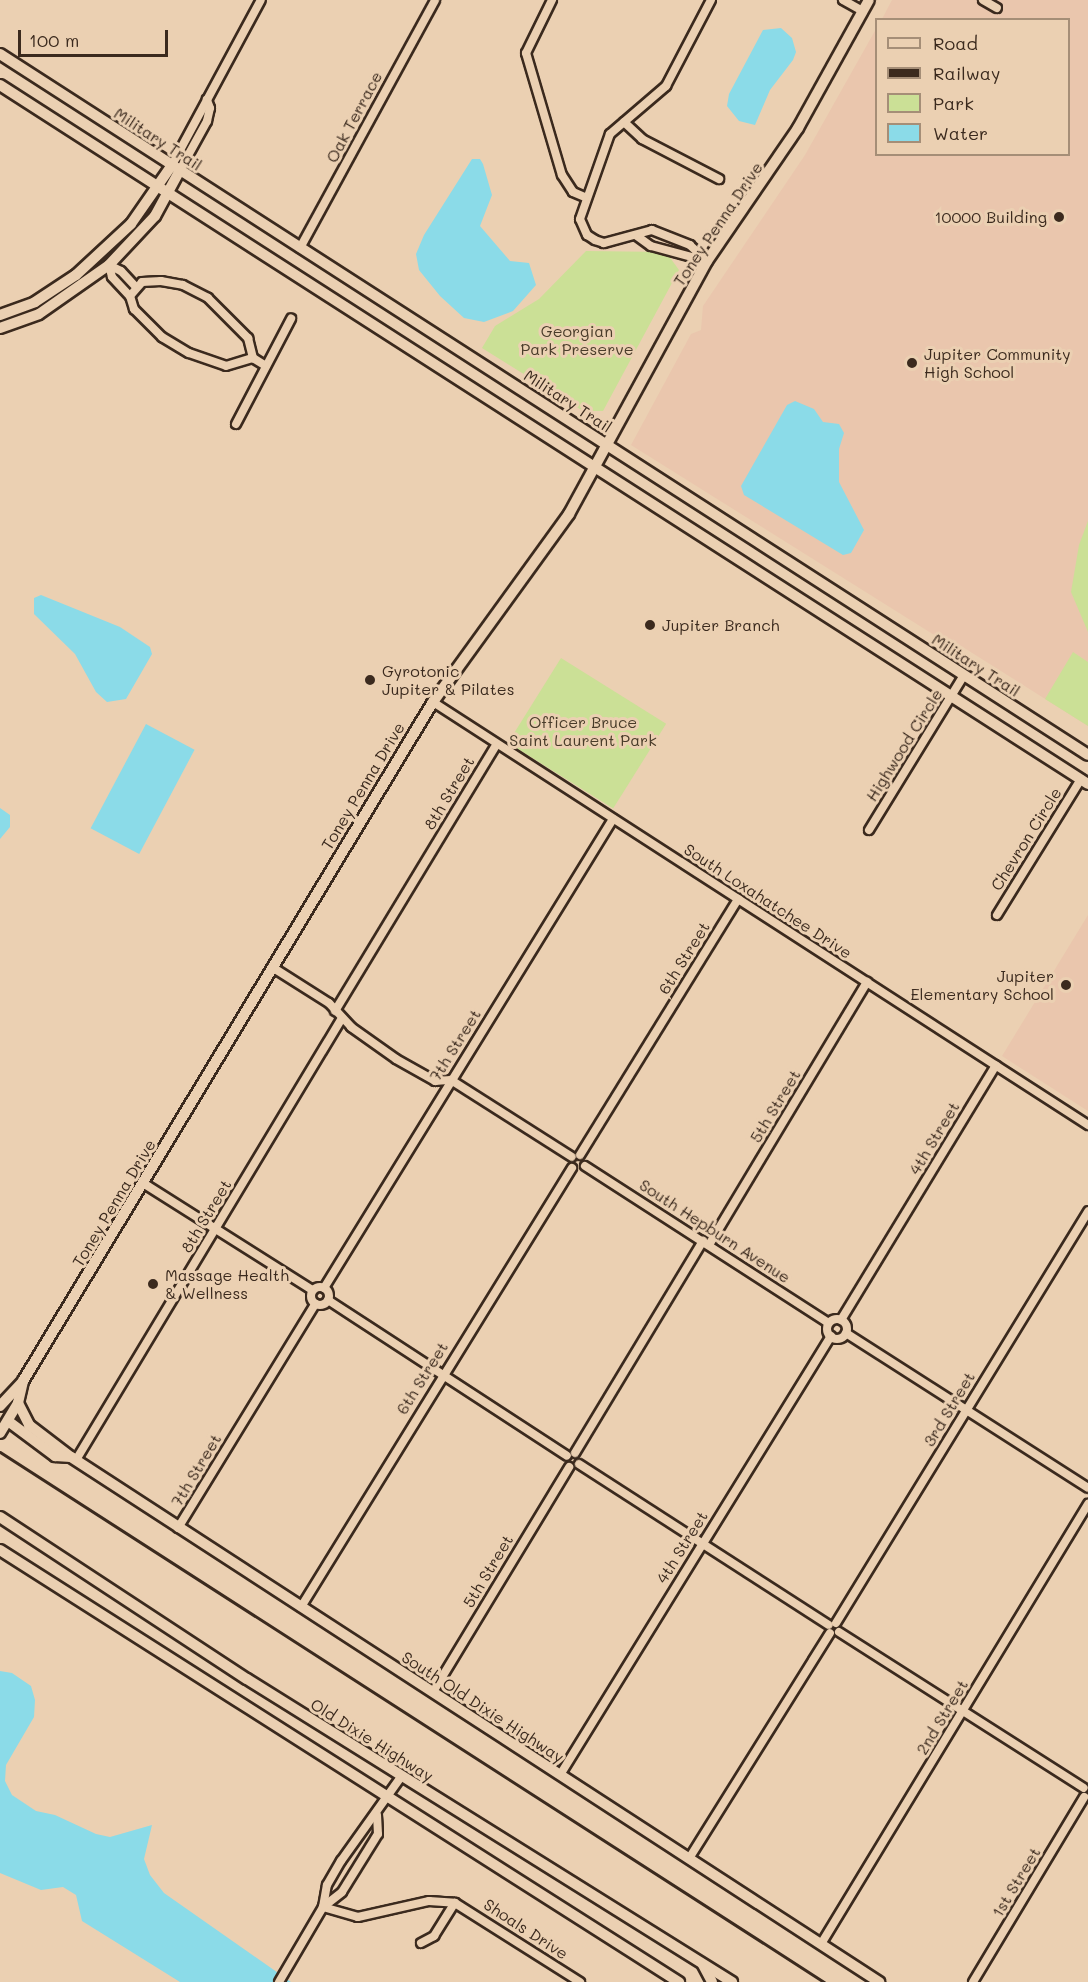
<!DOCTYPE html>
<style>
body{margin:0}
#map{position:relative;width:1088px;height:1982px;overflow:hidden;background:#ebd0b2;font-family:Mali,sans-serif}
div>[style]{position:absolute}
.built>*{inset:0;background:#eac6ad}
.green>*{inset:0;background:#cbe096;transform-origin:0 0}
.water>*{inset:0;background:#8bdbe8;transform-origin:0 0}
.roads{filter:drop-shadow(2px 0 #3b2a1e) drop-shadow(-2px 0 #3b2a1e) drop-shadow(0 2px #3b2a1e) drop-shadow(0 -2px #3b2a1e)}
.minor>*{height:8px;margin:-4px;padding:0 4px;transform-origin:4px;border-radius:4px;background:#ebd0b2}
.minor>.ring{margin:-4px;padding:0;box-sizing:content-box;background:none;border:8px solid #ebd0b2;border-radius:50%}
.tertiary>*{height:10px;margin:-5px;padding:0 5px;transform-origin:5px;border-radius:5px;background:#ebd0b2}
.secondary>*{height:10px;margin:-5px;padding:0 5px;transform-origin:5px;border-radius:5px;background:#ebd0b2}
.rail>*{height:3px;margin:-1.5px;padding:0 1.5px;transform-origin:1.5px;border-radius:1.5px;background:#3b2a1e}
.dots>*{width:16px;height:16px;translate:-50% -50%;box-sizing:border-box;border:3px solid #ebd0b2;border-radius:50%}
span{translate:-50% -50%;white-space:nowrap;text-align:center;line-height:1.15;-webkit-text-stroke:6px #ebd0b2;paint-order:stroke}
.street-label{font-size:16px;color:#3b2a1e}
.poi-label{font-size:16px;color:#3b2a1e}
.right{translate:-100% -50%;text-align:right}
.left{translate:0 -50%;text-align:left}
.park-label{font-size:16px;color:#493c2a}
.legend{position:absolute;left:875px;top:18px;width:195px;height:138px;box-sizing:border-box;background:#ebd0b2;border:2px solid #a58e77;margin:0;padding:8px 10px;list-style:none;font-size:18px;color:#3b2a1e}
.legend li{display:flex;align-items:center;gap:12px;height:30px}
.legend b{width:30px;border:2px solid #a58e77}
.scale{position:absolute;left:18px;top:30px;width:150px;height:27px;box-sizing:border-box;border:3px solid #3b2a1e;border-top:0;padding-left:8px;font-size:18px;line-height:21px;white-space:nowrap;color:#3b2a1e;-webkit-text-stroke:4px #ebd0b2;paint-order:stroke}
</style>
<div id="map">
<div class="built">
<i style="clip-path:polygon(892px 0,1088px 0,1088px 726px,950px 639px,939px 638px,631px 445px,691px 334px,701px 330px,703px 306px,805px 155px,876px 29px,876px 154px,1068px 154px,1068px 20px,882px 19px)"></i>
<i style="clip-path:polygon(1088px 915px,1088px 1111px,1002px 1056px)"></i>
</div>
<div class="green">
<i style="clip-path:polygon(586px 251px,666px 252px,679px 270px,603px 411px,583px 411px,482px 348px,495px 326px,539px 299px)"></i>
<i style="clip-path:polygon(1088px 521px,1088px 632px,1071px 592px,1079px 545px)"></i>
<i style="clip-path:polygon(1073px 652px,1088px 662px,1088px 726px,1045px 699px)"></i>
<i style="left:561px;top:658px;width:124px;height:100px;rotate:32deg"></i>
</div>
<div class="water">
<i style="clip-path:polygon(781px 28px,792px 38px,796px 52px,793px 60px,770px 90px,755px 125px,739px 121px,727px 106px,729px 94px,763px 30px)"></i>
<i style="clip-path:polygon(472px 159px,480px 159px,483px 164px,492px 195px,480px 226px,510px 261px,529px 263px,536px 285px,513px 311px,484px 322px,464px 318px,440px 296px,419px 270px,416px 254px,424px 235px)"></i>
<i style="clip-path:polygon(795px 401px,814px 409px,823px 422px,839px 424px,844px 433px,839px 449px,839px 482px,864px 530px,851px 553px,843px 555px,744px 495px,741px 486px,787px 405px)"></i>
<i style="clip-path:polygon(41px 595px,120px 627px,150px 647px,152px 654px,126px 699px,107px 702px,96px 692px,75px 654px,34px 614px,34px 598px)"></i>
<i style="left:146px;top:724px;width:55px;height:118px;rotate:28deg"></i>
<i style="clip-path:polygon(0 808px,10px 815px,10px 827px,0 839px)"></i>
<i style="clip-path:polygon(0 1671px,12px 1673px,31px 1686px,35px 1700px,34px 1717px,6px 1765px,5px 1781px,12px 1795px,36px 1811px,55px 1815px,96px 1834px,110px 1837px,152px 1825px,144px 1859px,150px 1875px,164px 1893px,291px 1982px,180px 1982px,82px 1921px,76px 1895px,63px 1887px,41px 1890px,0 1873px)"></i>
</div>
<div class="roads">
<div class="minor">
<i style="left:552px;top:0;width:59px;rotate:116.1deg"></i>
<i style="left:526px;top:53px;width:127px;rotate:73.6deg"></i>
<i style="left:562px;top:175px;width:20px;rotate:57deg"></i>
<i style="left:573px;top:192px;width:13px;rotate:23deg"></i>
<i style="left:843px;top:0;width:23px;rotate:29deg"></i>
<i style="left:983px;top:0;width:16px;rotate:30deg"></i>
<i style="left:624px;top:122px;width:25px;rotate:43deg"></i>
<i style="left:642px;top:139px;width:87px;rotate:27.5deg"></i>
<i style="left:172px;top:165px;width:187px;rotate:-61.7deg"></i>
<i style="left:180px;top:170px;width:56px;rotate:-61.1deg"></i>
<i style="left:207px;top:121px;width:13px;rotate:-77deg"></i>
<i style="left:210px;top:108px;width:9px;rotate:-111deg"></i>
<i style="left:637px;top:236px;width:17px;rotate:36deg"></i>
<i style="left:651px;top:246px;width:58px;rotate:15deg"></i>
<i style="left:300px;top:248px;width:282px;rotate:-61.4deg"></i>
<i style="left:707px;top:261px;width:23px;rotate:-137deg"></i>
<i style="left:690px;top:245px;width:41px;rotate:-158.5deg"></i>
<i style="left:652px;top:230px;width:50px;rotate:164.8deg"></i>
<i style="left:604px;top:243px;width:9px;rotate:-162deg"></i>
<i style="left:595px;top:240px;width:9px;rotate:-148deg"></i>
<i style="left:587px;top:235px;width:17px;rotate:-114deg"></i>
<i style="left:580px;top:219px;width:90px;rotate:-70.6deg"></i>
<i style="left:610px;top:134px;width:74px;rotate:-40.6deg"></i>
<i style="left:666px;top:86px;width:97px;rotate:-62.4deg"></i>
<i style="left:109px;top:265px;width:12px;rotate:76deg"></i>
<i style="left:112px;top:277px;width:26px;rotate:47deg"></i>
<i style="left:130px;top:296px;width:14px;rotate:73deg"></i>
<i style="left:134px;top:309px;width:40px;rotate:45deg"></i>
<i style="left:162px;top:337px;width:31px;rotate:31deg"></i>
<i style="left:189px;top:353px;width:39px;rotate:19deg"></i>
<i style="left:226px;top:366px;width:28px;rotate:-17deg"></i>
<i style="left:109px;top:265px;width:13px;rotate:27deg"></i>
<i style="left:121px;top:271px;width:21px;rotate:47deg"></i>
<i style="left:130px;top:296px;width:18px;rotate:-49deg"></i>
<i style="left:142px;top:282px;width:19px;rotate:-3deg"></i>
<i style="left:161px;top:281px;width:22px;rotate:10deg"></i>
<i style="left:183px;top:285px;width:28px;rotate:27deg"></i>
<i style="left:208px;top:298px;width:57px;rotate:45deg"></i>
<i style="left:248px;top:338px;width:21px;rotate:76deg"></i>
<i style="left:253px;top:358px;width:15px;rotate:32deg"></i>
<i style="left:236px;top:424px;width:119px;rotate:-62.4deg"></i>
<i style="left:433px;top:702px;width:780px;rotate:32.85deg"></i>
<i style="left:869px;top:830px;width:182px;rotate:-58.5deg"></i>
<i style="left:997px;top:915px;width:160px;rotate:-58.3deg"></i>
<i style="left:272px;top:967px;width:67px;rotate:32.3deg"></i>
<i style="left:329px;top:1003px;width:33px;rotate:47deg"></i>
<i style="left:351px;top:1027px;width:55px;rotate:35.4deg"></i>
<i style="left:396px;top:1059px;width:45px;rotate:29.4deg"></i>
<i style="left:435px;top:1081px;width:16px;rotate:-4deg"></i>
<i style="left:451px;top:1080px;width:143px;rotate:32.5deg"></i>
<i style="left:335px;top:1011px;width:311px;rotate:-58.8deg"></i>
<i style="left:580px;top:1155px;width:301px;rotate:-58.3deg"></i>
<i style="left:585px;top:1166px;width:290px;rotate:32.8deg"></i>
<i style="left:143px;top:1183px;width:200px;rotate:32.3deg"></i>
<i style="left:709px;top:1245px;width:307px;rotate:-59deg"></i>
<i class="ring" style="left:311px;top:1287px;width:10px;height:10px"></i>
<i style="left:324px;top:1288px;width:551px;rotate:-58.36deg"></i>
<i style="left:328px;top:1300px;width:285px;rotate:33.1deg"></i>
<i class="ring" style="left:827px;top:1319px;width:12px;height:12px"></i>
<i style="left:841px;top:1320px;width:298px;rotate:-58.7deg"></i>
<i style="left:846px;top:1333px;width:287px;rotate:32.6deg"></i>
<i style="left:575px;top:1453px;width:248px;rotate:-58.9deg"></i>
<i style="left:76px;top:1460px;width:516px;rotate:-58.96deg"></i>
<i style="left:579px;top:1464px;width:297px;rotate:32.8deg"></i>
<i style="left:178px;top:1528px;width:263px;rotate:-58.5deg"></i>
<i style="left:301px;top:1607px;width:516px;rotate:-58.31deg"></i>
<i style="left:836px;top:1623px;width:483px;rotate:-58.5deg"></i>
<i style="left:839px;top:1632px;width:290px;rotate:32.5deg"></i>
<i style="left:433px;top:1692px;width:263px;rotate:-58.8deg"></i>
<i style="left:560px;top:1775px;width:516px;rotate:-58.31deg"></i>
<i style="left:690px;top:1857px;width:264px;rotate:-58deg"></i>
<i style="left:323px;top:1907px;width:36px;rotate:16deg"></i>
<i style="left:358px;top:1917px;width:73px;rotate:-12.7deg"></i>
<i style="left:429px;top:1901px;width:26px;rotate:4deg"></i>
<i style="left:455px;top:1903px;width:148px;rotate:32.3deg"></i>
<i style="left:323px;top:1907px;width:24px;rotate:-38deg"></i>
<i style="left:342px;top:1892px;width:68px;rotate:-58.2deg"></i>
<i style="left:378px;top:1834px;width:19px;rotate:-93deg"></i>
<i style="left:421px;top:1943px;width:15px;rotate:-28deg"></i>
<i style="left:434px;top:1936px;width:39px;rotate:-58deg"></i>
<i style="left:821px;top:1944px;width:515px;rotate:-58.75deg"></i>
<i style="left:279px;top:1982px;width:87px;rotate:-59.6deg"></i>
<i style="left:323px;top:1907px;width:22px;rotate:-80deg"></i>
<i style="left:327px;top:1885px;width:28px;rotate:-60deg"></i>
<i style="left:341px;top:1861px;width:103px;rotate:-54.5deg"></i>
<i style="left:973px;top:1982px;width:216px;rotate:-59deg"></i>
</div>
<div class="tertiary">
<i style="left:0;top:315px;width:37px;rotate:-20deg"></i>
<i style="left:35px;top:302px;width:49px;rotate:-33.4deg"></i>
<i style="left:76px;top:275px;width:75px;rotate:-42.8deg"></i>
<i style="left:131px;top:224px;width:72px;rotate:-55.2deg"></i>
<i style="left:0;top:328px;width:41px;rotate:-19.7deg"></i>
<i style="left:39px;top:314px;width:85px;rotate:-35deg"></i>
<i style="left:109px;top:265px;width:67px;rotate:-46.8deg"></i>
<i style="left:155px;top:216px;width:52px;rotate:-61.5deg"></i>
<i style="left:18px;top:1403px;width:25px;rotate:63deg"></i>
<i style="left:29px;top:1425px;width:53px;rotate:37.3deg"></i>
<i style="left:71px;top:1457px;width:964px;rotate:33.01deg"></i>
<i style="left:0;top:1406px;width:34px;rotate:-47deg"></i>
<i style="left:23px;top:1381px;width:793px;rotate:-58.88deg"></i>
<i style="left:433px;top:702px;width:232px;rotate:-54.1deg"></i>
<i style="left:569px;top:514px;width:288px;rotate:-61.4deg"></i>
<i style="left:707px;top:261px;width:161px;rotate:-55.6deg"></i>
<i style="left:798px;top:128px;width:146px;rotate:-61deg"></i>
<i style="left:8px;top:1421px;width:59px;rotate:36.7deg"></i>
<i style="left:55px;top:1456px;width:16px;rotate:4deg"></i>
<i style="left:0;top:1433px;width:35px;rotate:-59deg"></i>
<i style="left:18px;top:1403px;width:23px;rotate:-77deg"></i>
</div>
<div class="secondary">
<i style="left:0;top:54px;width:1294px;rotate:32.79deg"></i>
<i style="left:0;top:85px;width:1293px;rotate:32.72deg"></i>
<i style="left:0;top:1517px;width:295px;rotate:33.3deg"></i>
<i style="left:247px;top:1679px;width:572px;rotate:31.99deg"></i>
<i style="left:0;top:1550px;width:805px;rotate:32.47deg"></i>
<i style="left:703px;top:1965px;width:19px;rotate:62deg"></i>
</div>
</div>
<div class="rail">
<i style="left:0;top:1452px;width:980px;rotate:32.75deg"></i>
</div>
<div class="dots">
<i style="left:1059px;top:217px;background:#3b2a1e"></i>
<i style="left:912px;top:363px;background:#3b2a1e"></i>
<i style="left:650px;top:625px;background:#3b2a1e"></i>
<i style="left:370px;top:680px;background:#3b2a1e"></i>
<i style="left:1066px;top:985px;background:#3b2a1e"></i>
<i style="left:153px;top:1284px;background:#3b2a1e"></i>
</div>
<div class="street-label">
<span style="left:354px;top:117px;rotate:-62deg">Oak Terrace</span>
<span style="left:158px;top:139px;rotate:33deg">Military Trail</span>
<span style="left:718px;top:224px;rotate:-56deg">Toney Penna Drive</span>
<span style="left:568px;top:401px;rotate:33deg">Military Trail</span>
<span style="left:976px;top:665px;rotate:33deg">Military Trail</span>
<span style="left:904px;top:745px;rotate:-58deg">Highwood Circle</span>
<span style="left:363px;top:786px;rotate:-59deg">Toney Penna Drive</span>
<span style="left:449px;top:793px;rotate:-59deg">8th Street</span>
<span style="left:1026px;top:839px;rotate:-58deg">Chevron Circle</span>
<span style="left:768px;top:901px;rotate:33deg">South Loxahatchee Drive</span>
<span style="left:684px;top:958px;rotate:-58deg">6th Street</span>
<span style="left:455px;top:1045px;rotate:-58deg">7th Street</span>
<span style="left:775px;top:1106px;rotate:-59deg">5th Street</span>
<span style="left:934px;top:1138px;rotate:-59deg">4th Street</span>
<span style="left:114px;top:1203px;rotate:-59deg">Toney Penna Drive</span>
<span style="left:206px;top:1216px;rotate:-59deg">8th Street</span>
<span style="left:715px;top:1231px;rotate:33deg">South Hepburn Avenue</span>
<span style="left:422px;top:1378px;rotate:-58deg">6th Street</span>
<span style="left:949px;top:1409px;rotate:-59deg">3rd Street</span>
<span style="left:196px;top:1470px;rotate:-59deg">7th Street</span>
<span style="left:682px;top:1547px;rotate:-58deg">4th Street</span>
<span style="left:488px;top:1571px;rotate:-59deg">5th Street</span>
<span style="left:483px;top:1707px;rotate:33deg">South Old Dixie Highway</span>
<span style="left:942px;top:1717px;rotate:-59deg">2nd Street</span>
<span style="left:372px;top:1740px;rotate:32deg">Old Dixie Highway</span>
<span style="left:1016px;top:1882px;rotate:-59deg">1st Street</span>
<span style="left:526px;top:1929px;rotate:33deg">Shoals Drive</span>
</div>
<div class="poi-label">
<span class="right" style="left:1047px;top:217px">10000 Building</span>
<span class="left" style="left:924px;top:363px">Jupiter Community<br>High School</span>
<span class="left" style="left:662px;top:625px">Jupiter Branch</span>
<span class="left" style="left:382px;top:680px">Gyrotonic<br>Jupiter &amp; Pilates</span>
<span class="right" style="left:1054px;top:985px">Jupiter<br>Elementary School</span>
<span class="left" style="left:165px;top:1284px">Massage Health<br>&amp; Wellness</span>
</div>
<div class="park-label">
<span style="left:577px;top:340px">Georgian<br>Park Preserve</span>
<span style="left:583px;top:731px">Officer Bruce<br>Saint Laurent Park</span>
</div>
<ul class="legend">
<li><b style="height:8px;background:#ebd0b2"></b>Road</li>
<li><b style="height:8px;background:#3b2a1e"></b>Railway</li>
<li><b style="height:16px;background:#cbe096"></b>Park</li>
<li><b style="height:16px;background:#8bdbe8"></b>Water</li>
</ul>
<div class="scale">100 m</div>
</div>
